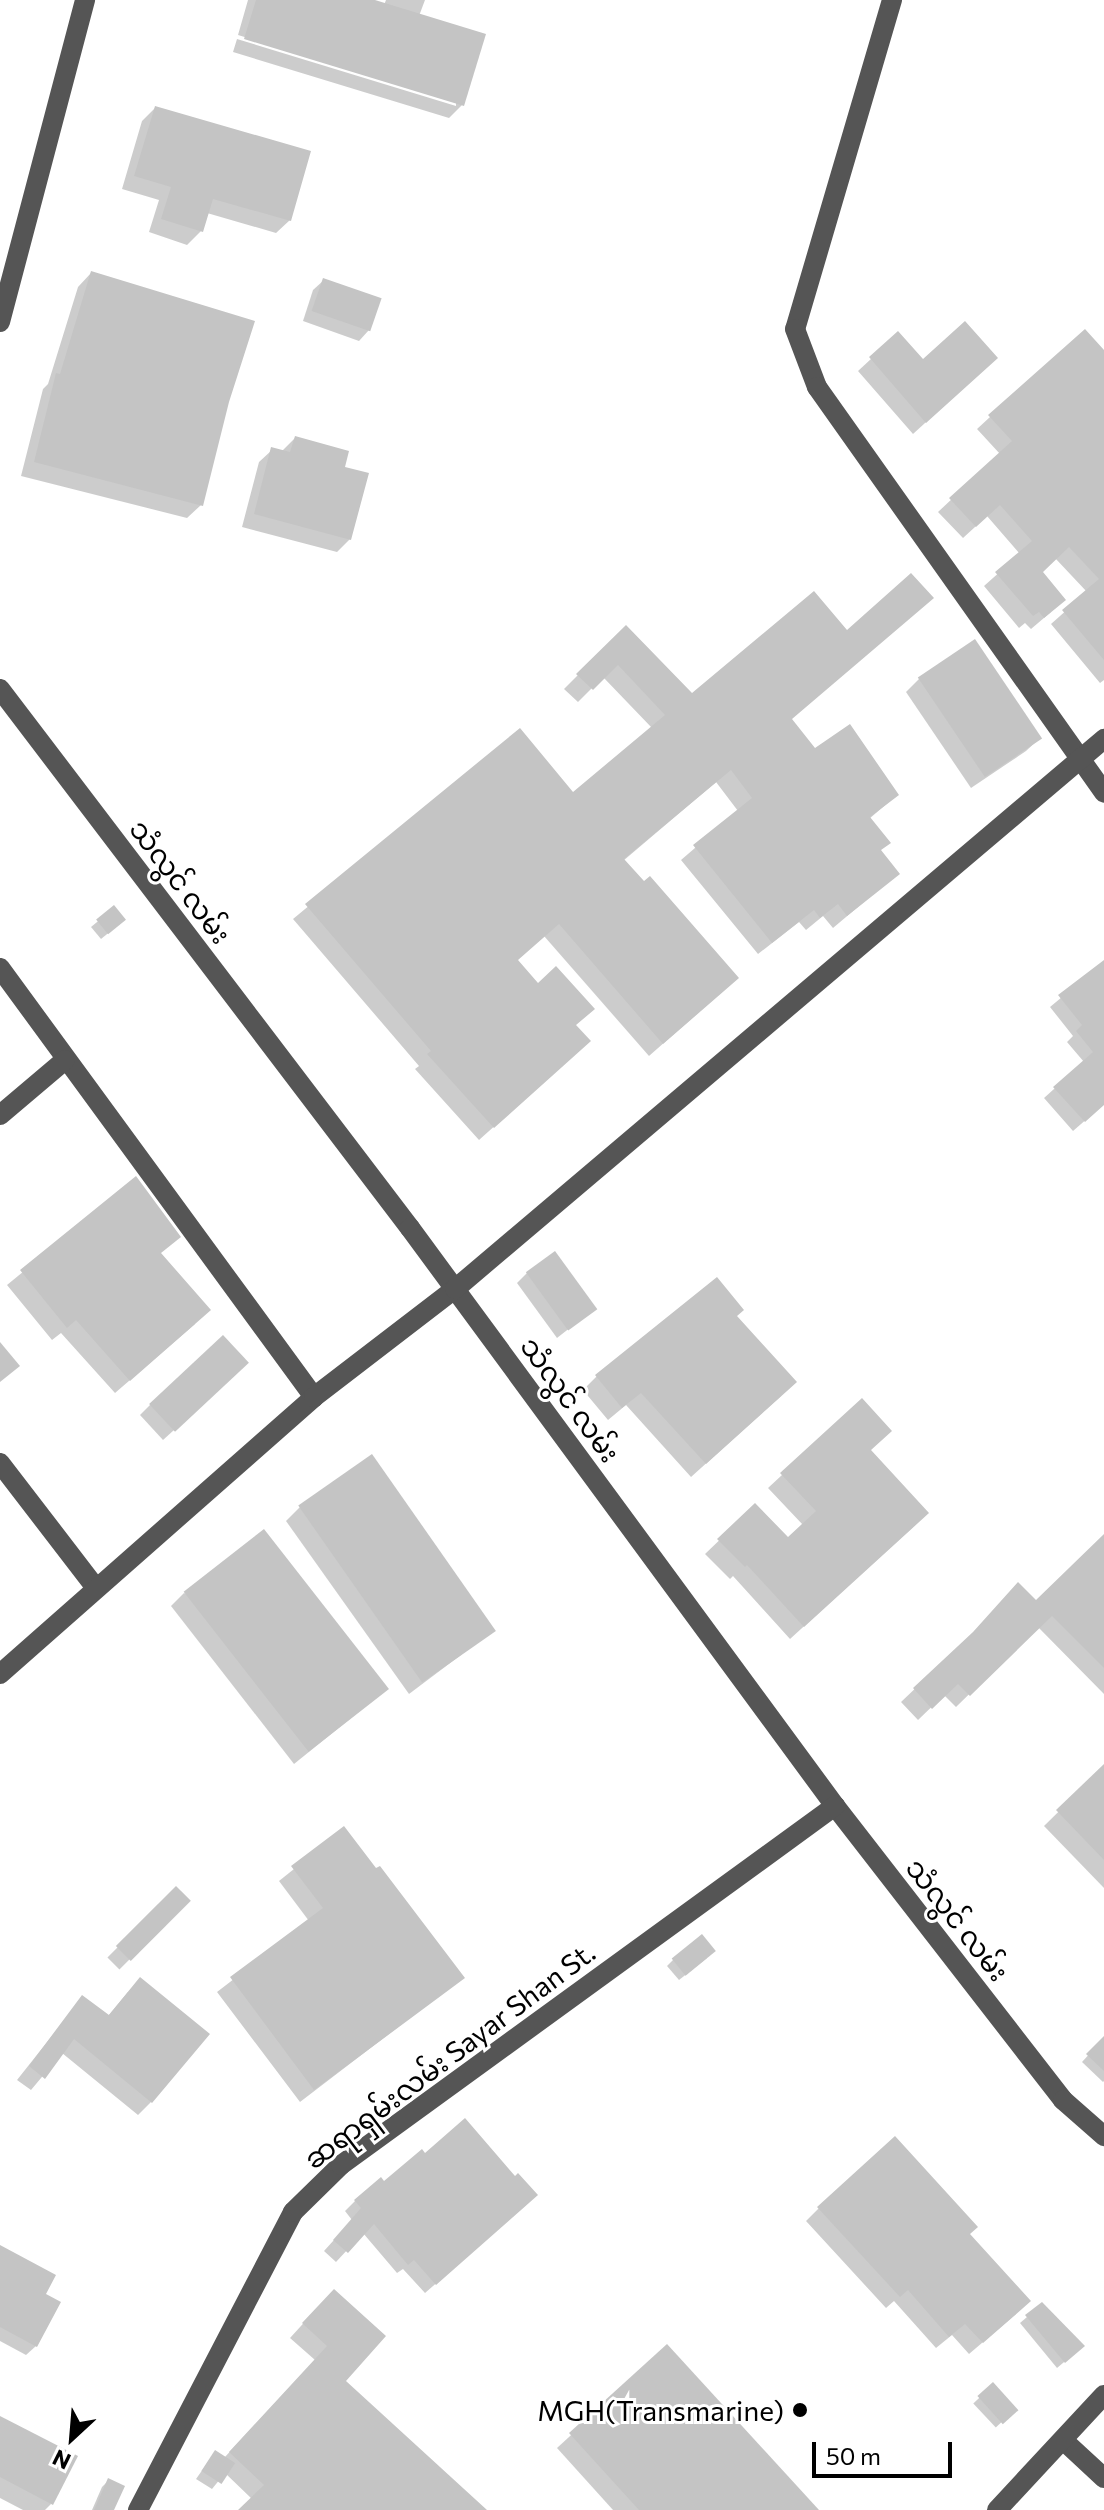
<!DOCTYPE html>
<meta charset="utf-8">
<style>
body{margin:0}
#map{position:relative;width:1104px;height:2510px;overflow:hidden;background:#fff;font-family:Commissioner,"Noto Sans Myanmar",sans-serif}
div>[style]{position:absolute}
.shadow>*{inset:0;background:#0003;transform-origin:0 0}
.building>*{inset:0;background:#c4c4c4;transform-origin:0 0}
.minor>*{height:20px;margin:-10px;padding:0 10px;transform-origin:10px;border-radius:10px;background:#555}
.dots>*{width:22px;height:22px;translate:-50% -50%;box-sizing:border-box;border:4px solid #fff;border-radius:50%}
span{translate:-50% -50%;white-space:nowrap;text-align:center;line-height:1.15;-webkit-text-stroke:6px #fff;paint-order:stroke}
.street-label{font-size:28px;color:#000}
.poi-label{font-size:28px;color:#000}
.right{translate:-100% -50%;text-align:right}
.north{position:absolute;left:32px;top:2398px;width:80px;height:80px;-webkit-text-stroke:6px #fff;paint-order:stroke;rotate:206deg;font-size:22px;font-weight:700;line-height:32px;text-align:center;color:#000}
.north::after{content:'';display:block;margin:auto;width:28px;height:36px;background:#000;clip-path:polygon(50% 0,100% 100%,50% 72%,0 100%)}
.scale{position:absolute;left:812px;top:2442px;width:140px;height:36px;box-sizing:border-box;border:4px solid #000;border-top:0;padding-left:10px;font-size:24px;line-height:28px;white-space:nowrap;color:#000;-webkit-text-stroke:6px #fff;paint-order:stroke}
</style>
<div id="map">
<div class="shadow">
<i style="clip-path:polygon(248px 0,368px 0,384px 5px,386px 0,425px 0,419px 16px,462px 105px,449px 118px,233px 52px,237px 39px,456px 106px,456px 102px,238px 35px)"></i>
<i style="clip-path:polygon(155px 108px,290px 220px,276px 233px,207px 213px,201px 231px,187px 245px,149px 232px,159px 200px,122px 189px,142px 121px)"></i>
<i style="clip-path:polygon(91px 273px,227px 401px,201px 505px,187px 518px,21px 476px,43px 389px,48px 384px,78px 287px)"></i>
<i style="clip-path:polygon(324px 280px,369px 330px,359px 341px,303px 321px,313px 290px)"></i>
<i style="clip-path:polygon(898px 334px,922px 362px,983px 370px,913px 434px,858px 371px)"></i>
<i style="clip-path:polygon(1104px 353px,1104px 680px,1100px 683px,1051px 624px,1087px 592px,1055px 558px,1040px 572px,1051px 612px,1031px 629px,1025px 623px,1019px 628px,984px 586px,1020px 554px,987px 516px,963px 538px,938px 512px,1000px 454px,977px 429px,990px 417px)"></i>
<i style="clip-path:polygon(295px 438px,342px 468px,350px 539px,337px 552px,242px 527px,259px 462px,272px 450px,281px 452px)"></i>
<i style="clip-path:polygon(626px 627px,692px 695px,790px 720px,815px 750px,897px 795px,869px 819px,879px 851px,897px 874px,833px 928px,823px 916px,806px 930px,799px 922px,758px 954px,681px 860px,738px 811px,716px 782px,623px 861px,723px 991px,649px 1056px,544px 936px,516px 961px,574px 1026px,575px 1054px,479px 1140px,415px 1069px,419px 1066px,293px 919px,520px 731px,573px 794px,652px 728px,603px 677px,578px 702px,564px 689px)"></i>
<i style="clip-path:polygon(920px 678px,1040px 738px,1026px 751px,971px 788px,906px 692px)"></i>
<i style="clip-path:polygon(114px 908px,117px 926px,101px 939px,91px 927px)"></i>
<i style="clip-path:polygon(1104px 962px,1104px 1104px,1073px 1131px,1044px 1098px,1084px 1062px,1067px 1042px,1073px 1036px,1050px 1007px)"></i>
<i style="clip-path:polygon(136px 1179px,160px 1254px,195px 1324px,115px 1393px,61px 1333px,52px 1340px,7px 1285px)"></i>
<i style="clip-path:polygon(527px 1273px,594px 1309px,557px 1338px,517px 1283px)"></i>
<i style="clip-path:polygon(735px 1316px,781px 1396px,691px 1477px,626px 1405px,608px 1420px,583px 1390px,597px 1376px)"></i>
<i style="clip-path:polygon(237px 1373px,163px 1440px,140px 1415px,150px 1405px)"></i>
<i style="clip-path:polygon(869px 1450px,913px 1527px,790px 1639px,733px 1576px,730px 1579px,705px 1554px,755px 1506px,788px 1540px,803px 1525px,768px 1488px,782px 1475px)"></i>
<i style="clip-path:polygon(300px 1507px,494px 1630px,409px 1694px,286px 1521px)"></i>
<i style="clip-path:polygon(1104px 1544px,1104px 1694px,1038px 1627px,956px 1707px,944px 1695px,918px 1720px,901px 1702px,965px 1641px,1036px 1603px)"></i>
<i style="clip-path:polygon(184px 1593px,387px 1689px,294px 1764px,171px 1606px)"></i>
<i style="clip-path:polygon(1104px 1767px,1104px 1888px,1044px 1826px)"></i>
<i style="clip-path:polygon(344px 1829px,462px 1978px,300px 2102px,217px 1992px,309px 1921px,279px 1881px)"></i>
<i style="left:176px;top:1889px;width:17px;height:97px;rotate:45deg"></i>
<i style="clip-path:polygon(707px 1958px,679px 1980px,667px 1966px,673px 1960px)"></i>
<i style="clip-path:polygon(128px 1992px,151px 2102px,138px 2115px,62px 2053px,31px 2090px,17px 2080px,82px 1998px,108px 2016px)"></i>
<i style="clip-path:polygon(1104px 2038px,1104px 2081px,1103px 2082px,1082px 2062px)"></i>
<i style="clip-path:polygon(425px 2156px,526px 2205px,425px 2293px,403px 2269px,397px 2273px,363px 2233px,336px 2262px,324px 2251px,352px 2220px,345px 2211px,355px 2201px,381px 2180px,384px 2184px)"></i>
<i style="clip-path:polygon(819px 2208px,968px 2234px,1016px 2314px,969px 2354px,952px 2335px,936px 2348px,894px 2301px,886px 2308px,806px 2221px)"></i>
<i style="clip-path:polygon(0 2247px,43px 2295px,36px 2346px,26px 2355px,0 2341px)"></i>
<i style="clip-path:polygon(321px 2304px,343px 2381px,477px 2510px,240px 2510px,252px 2499px,225px 2473px,212px 2489px,196px 2479px,215px 2452px,224px 2458px,315px 2360px,290px 2338px)"></i>
<i style="clip-path:polygon(1027px 2317px,1076px 2352px,1057px 2368px,1020px 2323px)"></i>
<i style="clip-path:polygon(667px 2347px,816px 2510px,613px 2510px,557px 2448px)"></i>
<i style="left:993px;top:2385px;width:33px;height:27px;rotate:47deg"></i>
<i style="clip-path:polygon(0 2418px,51px 2504px,45px 2510px,23px 2510px,0 2498px)"></i>
<i style="clip-path:polygon(108px 2481px,112px 2510px,92px 2510px,102px 2487px)"></i>
</div>
<div class="building">
<i style="clip-path:polygon(256px 0,375px 0,486px 34px,464px 106px,244px 39px)"></i>
<i style="clip-path:polygon(155px 106px,311px 151px,291px 221px,213px 199px,203px 232px,161px 219px,171px 187px,134px 176px)"></i>
<i style="clip-path:polygon(91px 271px,255px 321px,229px 402px,203px 506px,34px 462px,56px 373px,60px 374px)"></i>
<i style="left:323px;top:278px;width:62px;height:35px;rotate:19deg"></i>
<i style="clip-path:polygon(965px 321px,998px 358px,926px 423px,869px 357px,898px 331px,923px 359px)"></i>
<i style="clip-path:polygon(1085px 329px,1104px 350px,1104px 660px,1062px 610px,1099px 579px,1069px 547px,1043px 572px,1066px 600px,1044px 618px,1039px 612px,1033px 616px,995px 572px,1032px 541px,1000px 505px,976px 527px,949px 498px,1012px 441px,988px 415px)"></i>
<i style="clip-path:polygon(295px 436px,349px 451px,345px 467px,369px 473px,351px 540px,254px 514px,271px 447px,290px 452px)"></i>
<i style="clip-path:polygon(911px 573px,934px 598px,792px 719px,815px 748px,850px 724px,899px 795px,870px 817px,891px 843px,881px 850px,900px 874px,847px 916px,838px 904px,820px 918px,814px 910px,772px 943px,693px 845px,752px 798px,731px 770px,624px 859px,644px 881px,650px 876px,739px 978px,663px 1044px,559px 924px,518px 960px,538px 983px,556px 966px,595px 1009px,576px 1025px,591px 1041px,494px 1128px,427px 1054px,431px 1051px,305px 904px,520px 728px,573px 792px,665px 715px,618px 665px,593px 690px,576px 674px,626px 625px,692px 693px,814px 591px,847px 630px)"></i>
<i style="left:975px;top:639px;width:120px;height:69px;rotate:56deg"></i>
<i style="left:114px;top:905px;width:19px;height:23px;rotate:51deg"></i>
<i style="clip-path:polygon(1104px 960px,1104px 1105px,1085px 1122px,1053px 1087px,1093px 1052px,1076px 1031px,1082px 1025px,1058px 995px)"></i>
<i style="clip-path:polygon(136px 1176px,181px 1237px,161px 1253px,211px 1310px,130px 1381px,76px 1320px,67px 1328px,20px 1270px)"></i>
<i style="left:555px;top:1251px;width:72px;height:36px;rotate:54deg"></i>
<i style="clip-path:polygon(717px 1277px,744px 1310px,737px 1316px,797px 1382px,706px 1464px,641px 1393px,622px 1408px,595px 1375px)"></i>
<i style="left:223px;top:1335px;width:38px;height:101px;rotate:47deg"></i>
<i style="clip-path:polygon(0 1342px,20px 1366px,0 1382px)"></i>
<i style="clip-path:polygon(862px 1398px,892px 1431px,871px 1450px,929px 1513px,804px 1627px,747px 1565px,745px 1567px,717px 1539px,755px 1503px,788px 1537px,816px 1511px,780px 1473px)"></i>
<i style="left:372px;top:1454px;width:216px;height:90px;rotate:55deg"></i>
<i style="left:264px;top:1529px;width:203px;height:102px;rotate:52deg"></i>
<i style="clip-path:polygon(1104px 1534px,1104px 1668px,1052px 1616px,970px 1696px,958px 1684px,932px 1709px,913px 1688px,973px 1632px,1018px 1582px,1036px 1600px)"></i>
<i style="clip-path:polygon(1104px 1764px,1104px 1860px,1056px 1810px)"></i>
<i style="clip-path:polygon(344px 1826px,376px 1868px,380px 1866px,465px 1978px,314px 2090px,230px 1977px,323px 1908px,291px 1866px)"></i>
<i style="left:176px;top:1886px;width:21px;height:85px;rotate:45deg"></i>
<i style="left:702px;top:1934px;width:22px;height:39px;rotate:51deg"></i>
<i style="clip-path:polygon(140px 1977px,210px 2034px,152px 2103px,74px 2039px,45px 2079px,29px 2066px,82px 1995px,109px 2015px)"></i>
<i style="clip-path:polygon(1104px 2036px,1104px 2071px,1086px 2054px)"></i>
<i style="clip-path:polygon(465px 2118px,515px 2176px,518px 2173px,538px 2195px,436px 2285px,414px 2260px,408px 2265px,374px 2224px,348px 2253px,333px 2240px,361px 2208px,354px 2200px,381px 2177px,384px 2181px,422px 2149px,425px 2153px)"></i>
<i style="clip-path:polygon(895px 2136px,978px 2227px,970px 2234px,1031px 2301px,983px 2343px,965px 2324px,949px 2337px,908px 2290px,900px 2297px,817px 2207px)"></i>
<i style="clip-path:polygon(0 2245px,56px 2275px,46px 2294px,61px 2302px,37px 2347px,0 2327px)"></i>
<i style="clip-path:polygon(334px 2289px,386px 2336px,346px 2381px,487px 2510px,238px 2510px,264px 2485px,229px 2452px,327px 2346px,302px 2323px)"></i>
<i style="clip-path:polygon(1042px 2302px,1085px 2346px,1065px 2363px,1025px 2315px)"></i>
<i style="clip-path:polygon(667px 2344px,819px 2510px,639px 2510px,569px 2433px)"></i>
<i style="left:993px;top:2382px;width:38px;height:21px;rotate:48deg"></i>
<i style="clip-path:polygon(0 2416px,78px 2456px,53px 2505px,0 2477px)"></i>
<i style="left:215px;top:2450px;width:24px;height:25px;rotate:33deg"></i>
<i style="clip-path:polygon(108px 2478px,125px 2486px,114px 2510px,94px 2510px)"></i>
</div>
<div class="minor">
<i style="left:892px;top:0;width:343px;rotate:106.4deg"></i>
<i style="left:795px;top:329px;width:62px;rotate:69.2deg"></i>
<i style="left:817px;top:387px;width:497px;rotate:54.7deg"></i>
<i style="left:0;top:322px;width:333px;rotate:-75.2deg"></i>
<i style="left:0;top:689px;width:677px;rotate:52.74deg"></i>
<i style="left:410px;top:1228px;width:717px;rotate:53.67deg"></i>
<i style="left:835px;top:1806px;width:372px;rotate:52.2deg"></i>
<i style="left:1063px;top:2100px;width:55px;rotate:41.3deg"></i>
<i style="left:0;top:968px;width:532px;rotate:53.8deg"></i>
<i style="left:0;top:1115px;width:85px;rotate:-40.2deg"></i>
<i style="left:0;top:1463px;width:156px;rotate:52.5deg"></i>
<i style="left:0;top:1674px;width:419px;rotate:-41.4deg"></i>
<i style="left:314px;top:1397px;width:178px;rotate:-37.5deg"></i>
<i style="left:455px;top:1289px;width:851px;rotate:-40.28deg"></i>
<i style="left:1063px;top:2440px;width:56px;rotate:42.8deg"></i>
<i style="left:138px;top:2510px;width:336px;rotate:-62.5deg"></i>
<i style="left:293px;top:2212px;width:67px;rotate:-44.4deg"></i>
<i style="left:341px;top:2165px;width:611px;rotate:-36.01deg"></i>
<i style="left:997px;top:2510px;width:157px;rotate:-47.1deg"></i>
</div>
<div class="dots">
<i style="left:800px;top:2410px;background:#000"></i>
</div>
<div class="street-label">
<span style="left:181px;top:881px;rotate:53deg">သံလွင် လမ်း</span>
<span style="left:571px;top:1399px;rotate:54deg">သံလွင် လမ်း</span>
<span style="left:958px;top:1919px;rotate:52deg">သံလွင် လမ်း</span>
<span style="left:449px;top:2055px;rotate:-37deg">ဆရာရှမ်းလမ်း Sayar Shan St.</span>
</div>
<div class="poi-label">
<span class="right" style="left:784px;top:2410px">MGH(Transmarine)</span>
</div>
<div class="north">N</div>
<div class="scale">50 m</div>
</div>
